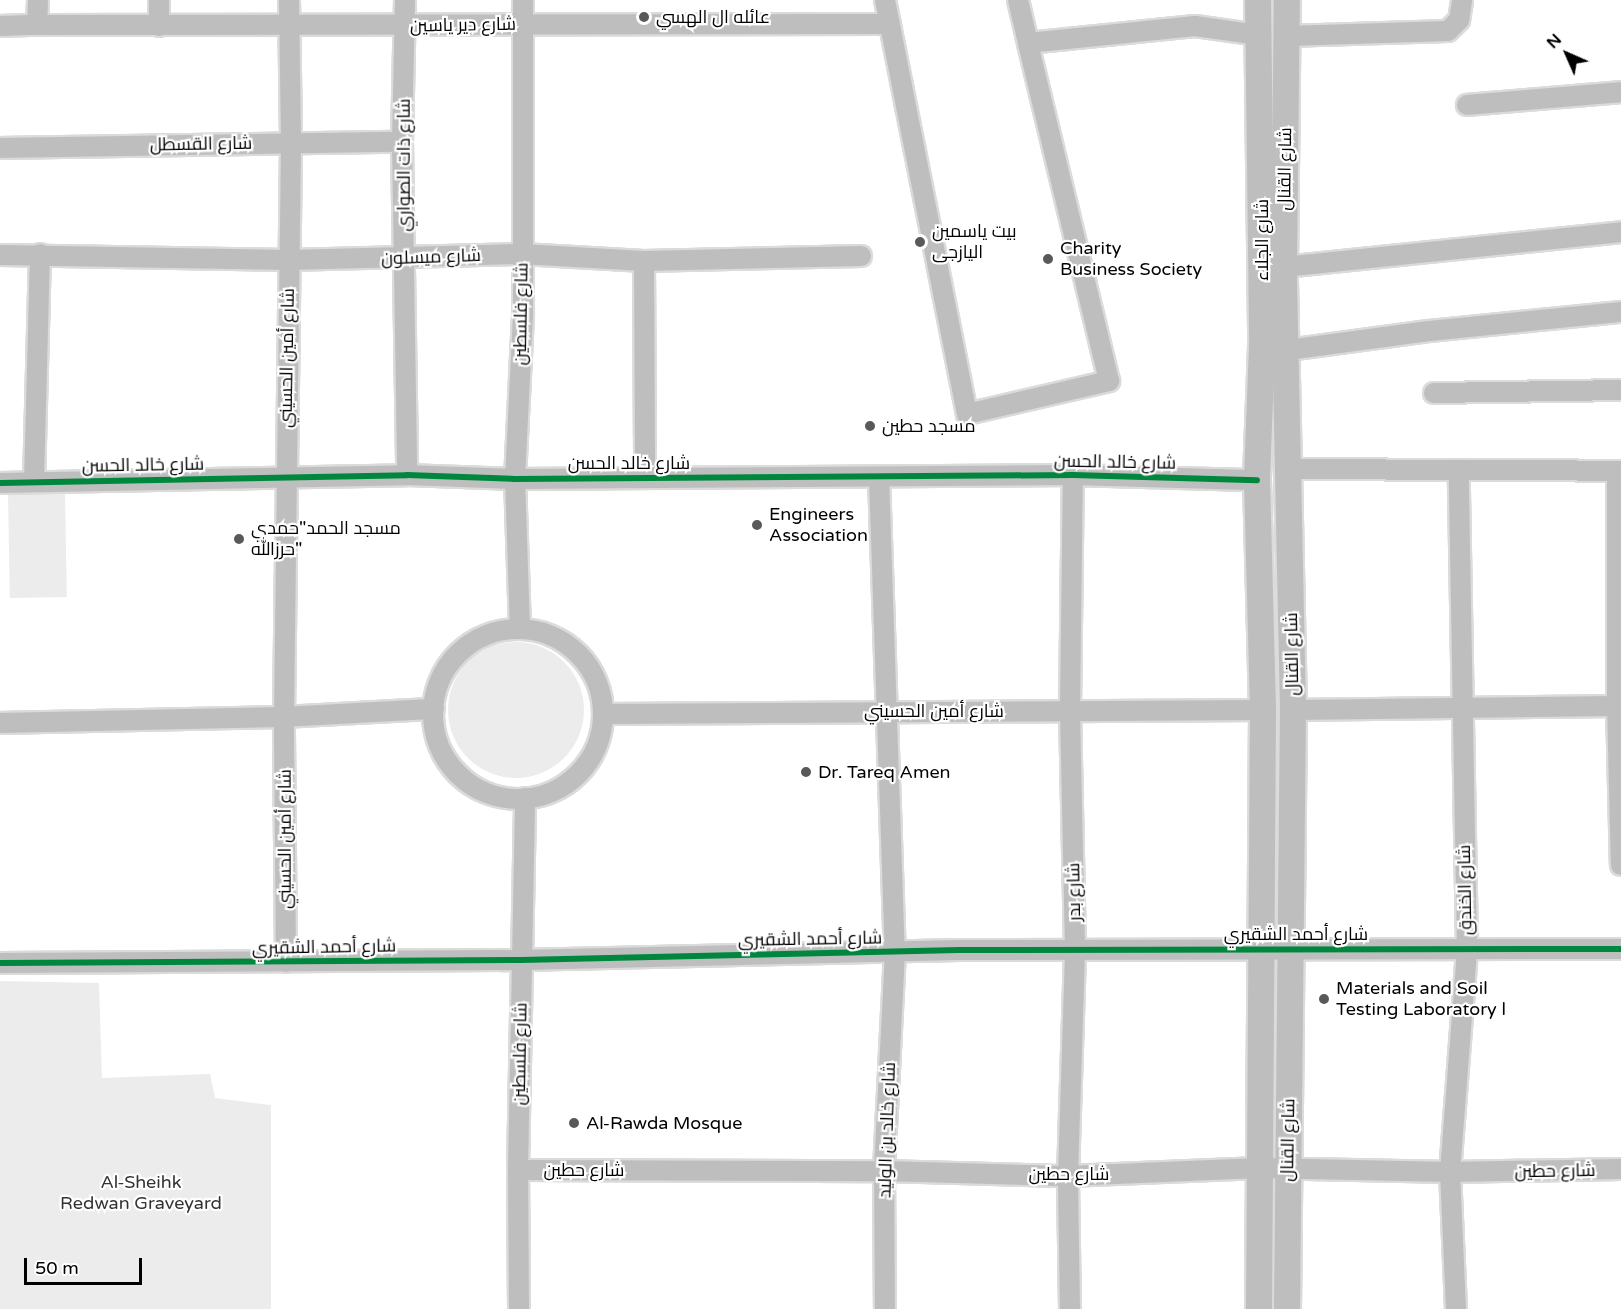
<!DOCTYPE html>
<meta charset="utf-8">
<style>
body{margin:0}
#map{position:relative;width:1621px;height:1309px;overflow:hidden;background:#fff;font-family:"Varela Round",Cairo,sans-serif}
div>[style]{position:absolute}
.green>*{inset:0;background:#ececec;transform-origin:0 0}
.round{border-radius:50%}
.roads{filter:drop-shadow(2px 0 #dbdbdb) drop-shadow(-2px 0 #dbdbdb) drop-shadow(0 2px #dbdbdb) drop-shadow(0 -2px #dbdbdb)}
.minor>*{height:20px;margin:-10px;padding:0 10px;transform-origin:10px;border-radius:10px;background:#bebebe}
.minor>.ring{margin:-10px;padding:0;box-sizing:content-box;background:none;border:20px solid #bebebe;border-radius:50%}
.major>*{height:26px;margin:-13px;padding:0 13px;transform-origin:13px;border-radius:13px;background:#bebebe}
.cycleway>*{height:6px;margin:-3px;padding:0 3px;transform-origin:3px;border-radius:3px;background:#00873e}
.dots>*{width:16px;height:16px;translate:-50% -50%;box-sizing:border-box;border:3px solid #fff;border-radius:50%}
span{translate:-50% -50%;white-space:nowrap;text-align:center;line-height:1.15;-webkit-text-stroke:4.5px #fff;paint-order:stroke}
.poi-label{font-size:18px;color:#000}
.left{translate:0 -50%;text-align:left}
.street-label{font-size:18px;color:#000}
.park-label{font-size:18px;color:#333}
.north{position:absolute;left:1537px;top:24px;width:60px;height:60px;-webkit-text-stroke:4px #fff;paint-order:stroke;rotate:315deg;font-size:16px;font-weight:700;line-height:24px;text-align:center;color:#000}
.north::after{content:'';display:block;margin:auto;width:21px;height:27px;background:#000;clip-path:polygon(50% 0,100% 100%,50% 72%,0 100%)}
.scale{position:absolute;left:24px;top:1258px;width:118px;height:27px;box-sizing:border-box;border:3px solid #000;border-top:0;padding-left:8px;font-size:18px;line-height:21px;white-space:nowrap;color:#000;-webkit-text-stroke:4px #fff;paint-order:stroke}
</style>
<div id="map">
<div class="green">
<i style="left:65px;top:493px;width:104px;height:57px;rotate:89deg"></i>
<i class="round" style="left:448px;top:642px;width:136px;height:136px"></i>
<i style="clip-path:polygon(0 981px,99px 983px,102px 1078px,210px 1074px,215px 1098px,271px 1105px,271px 1309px,0 1309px)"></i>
</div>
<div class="roads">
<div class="minor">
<i style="left:38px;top:0;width:25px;rotate:92deg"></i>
<i style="left:37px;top:25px;width:853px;rotate:-0.07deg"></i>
<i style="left:405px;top:0;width:142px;rotate:91.2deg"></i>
<i style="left:402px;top:142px;width:333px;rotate:89.1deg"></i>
<i style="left:885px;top:0;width:422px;rotate:78.8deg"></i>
<i style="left:967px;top:414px;width:146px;rotate:-13.1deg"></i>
<i style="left:1109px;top:381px;width:348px;rotate:-103.5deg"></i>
<i style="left:1018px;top:0;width:44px;rotate:76.9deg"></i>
<i style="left:1028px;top:43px;width:168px;rotate:-5.8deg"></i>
<i style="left:1195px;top:26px;width:65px;rotate:8deg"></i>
<i style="left:0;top:26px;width:37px;rotate:-2deg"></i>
<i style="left:159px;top:26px;width:26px;rotate:-90deg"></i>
<i style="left:1287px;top:36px;width:161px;rotate:-1.8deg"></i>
<i style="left:1448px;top:31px;width:16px;rotate:-45deg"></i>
<i style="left:1459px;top:20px;width:20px;rotate:-81deg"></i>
<i style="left:1467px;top:105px;width:155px;rotate:-4.8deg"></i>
<i style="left:0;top:148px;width:402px;rotate:-0.9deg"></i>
<i style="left:0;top:255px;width:289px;rotate:1deg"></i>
<i style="left:289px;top:260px;width:233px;rotate:-1.5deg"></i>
<i style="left:522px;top:254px;width:122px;rotate:3.3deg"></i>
<i style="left:644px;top:261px;width:217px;rotate:-1.3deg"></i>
<i style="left:644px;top:261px;width:217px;rotate:89.7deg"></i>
<i style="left:1284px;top:267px;width:339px;rotate:-5.9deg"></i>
<i style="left:1288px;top:350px;width:142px;rotate:-7.7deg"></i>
<i style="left:1429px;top:331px;width:193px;rotate:-5.7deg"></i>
<i style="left:1434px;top:393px;width:187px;rotate:-0.9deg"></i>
<i style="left:1289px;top:469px;width:332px;rotate:0.3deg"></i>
<i style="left:1617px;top:471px;width:235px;rotate:90deg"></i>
<i style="left:1617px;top:706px;width:159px;rotate:88.6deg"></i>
<i style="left:879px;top:477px;width:475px;rotate:88.1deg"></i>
<i style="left:895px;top:952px;width:219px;rotate:92.9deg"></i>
<i style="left:884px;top:1171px;width:138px;rotate:89.6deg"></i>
<i style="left:34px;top:482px;width:228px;rotate:-88.5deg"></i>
<i style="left:0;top:483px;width:407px;rotate:-1.1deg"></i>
<i style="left:407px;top:475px;width:108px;rotate:2.1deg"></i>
<i style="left:515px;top:479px;width:558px;rotate:-0.41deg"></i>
<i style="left:1073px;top:475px;width:184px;rotate:1.6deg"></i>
<i style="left:520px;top:629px;width:150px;rotate:-91.9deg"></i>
<i style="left:515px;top:479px;width:166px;rotate:-87.2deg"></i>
<i style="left:523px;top:313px;width:313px;rotate:-90deg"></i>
<i class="ring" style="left:433px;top:629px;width:150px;height:150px"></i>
<i style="left:1293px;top:710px;width:328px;rotate:-0.7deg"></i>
<i style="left:604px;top:714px;width:659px;rotate:-0.35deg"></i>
<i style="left:0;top:723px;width:284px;rotate:-1.2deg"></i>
<i style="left:284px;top:717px;width:575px;rotate:-89.3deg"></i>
<i style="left:291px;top:142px;width:142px;rotate:-90.8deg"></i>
<i style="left:286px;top:962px;width:245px;rotate:-90.5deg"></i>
<i style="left:284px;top:717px;width:150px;rotate:-3.1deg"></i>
<i style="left:0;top:963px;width:521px;rotate:-0.33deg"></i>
<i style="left:521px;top:960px;width:438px;rotate:-1.3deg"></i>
<i style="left:959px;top:950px;width:662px;rotate:-0.09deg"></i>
<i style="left:518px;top:1170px;width:366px;rotate:0.2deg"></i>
<i style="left:884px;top:1171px;width:184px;rotate:1.6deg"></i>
<i style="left:1068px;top:1176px;width:192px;rotate:-2.4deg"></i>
<i style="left:1260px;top:1168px;width:190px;rotate:1.2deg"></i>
<i style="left:1450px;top:1172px;width:171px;rotate:-1deg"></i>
<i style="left:519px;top:1309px;width:139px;rotate:-90.4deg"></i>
<i style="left:518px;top:1170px;width:372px;rotate:-88.9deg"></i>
<i style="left:1070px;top:1309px;width:133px;rotate:-90.9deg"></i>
<i style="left:1068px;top:1176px;width:227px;rotate:-88.2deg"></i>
<i style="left:1075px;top:949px;width:239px;rotate:-91.2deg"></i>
<i style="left:1070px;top:710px;width:235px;rotate:-89.3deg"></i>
<i style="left:1456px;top:1309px;width:137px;rotate:-92.5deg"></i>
<i style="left:1450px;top:1172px;width:224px;rotate:-85.6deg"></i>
<i style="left:1467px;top:949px;width:478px;rotate:-91deg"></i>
</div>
<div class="major">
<i style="left:1258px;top:0;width:347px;rotate:89.3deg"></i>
<i style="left:1262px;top:347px;width:133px;rotate:92.2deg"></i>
<i style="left:1257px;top:480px;width:230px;rotate:88.5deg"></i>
<i style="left:1263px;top:710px;width:599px;rotate:90.38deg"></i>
<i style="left:1287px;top:1309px;width:599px;rotate:-89.43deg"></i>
<i style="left:1293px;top:710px;width:443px;rotate:-91.2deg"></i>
<i style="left:1284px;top:267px;width:267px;rotate:-89.4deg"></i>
</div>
</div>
<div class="cycleway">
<i style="left:0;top:483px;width:407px;rotate:-1.1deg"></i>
<i style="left:407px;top:475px;width:108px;rotate:2.1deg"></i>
<i style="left:515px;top:479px;width:558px;rotate:-0.41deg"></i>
<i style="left:1073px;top:475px;width:184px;rotate:1.6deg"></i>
<i style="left:0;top:963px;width:521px;rotate:-0.33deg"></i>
<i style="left:521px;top:960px;width:438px;rotate:-1.3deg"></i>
<i style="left:959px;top:950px;width:662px;rotate:-0.09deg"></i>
</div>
<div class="dots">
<i style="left:644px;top:17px;background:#595959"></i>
<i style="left:920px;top:242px;background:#595959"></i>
<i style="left:1048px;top:259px;background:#595959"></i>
<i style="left:870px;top:426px;background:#595959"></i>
<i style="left:757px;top:525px;background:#595959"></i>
<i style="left:239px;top:539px;background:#595959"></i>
<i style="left:806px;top:772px;background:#595959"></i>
<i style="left:1324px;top:999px;background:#595959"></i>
<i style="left:574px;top:1123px;background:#595959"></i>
</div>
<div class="poi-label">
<span class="left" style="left:656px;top:17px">عائله ال الهسي</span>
<span class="left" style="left:932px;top:242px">بيت ياسمين<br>اليازجى</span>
<span class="left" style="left:1060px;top:259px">Charity<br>Business Society</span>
<span class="left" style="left:882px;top:426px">مسجد حطين</span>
<span class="left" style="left:769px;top:525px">Engineers<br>Association</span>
<span class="left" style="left:251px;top:539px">مسجد الحمد"حمدي<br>حرزالله"</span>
<span class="left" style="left:818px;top:772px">Dr. Tareq Amen</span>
<span class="left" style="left:1336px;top:999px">Materials and Soil<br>Testing Laboratory l</span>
<span class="left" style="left:586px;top:1123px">Al-Rawda Mosque</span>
</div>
<div class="street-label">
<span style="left:463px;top:25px;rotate:-1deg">شارع دير ياسين</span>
<span style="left:201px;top:144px;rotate:-1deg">شارع القسطل</span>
<span style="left:404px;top:165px;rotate:-90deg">شارع ذات الصواري</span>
<span style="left:1285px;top:169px;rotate:-89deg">شارع القنال</span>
<span style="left:1262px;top:240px;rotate:-90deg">شارع الجلاء</span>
<span style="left:431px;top:257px;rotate:-2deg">شارع ميسلون</span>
<span style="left:521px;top:314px;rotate:-89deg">شارع فلسطين</span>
<span style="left:287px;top:358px;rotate:-89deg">شارع أمين الحسيني</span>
<span style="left:1115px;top:462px;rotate:1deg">شارع خالد الحسن</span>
<span style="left:629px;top:463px">شارع خالد الحسن</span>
<span style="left:143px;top:465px;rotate:-1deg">شارع خالد الحسن</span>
<span style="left:1292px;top:654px;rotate:-91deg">شارع القنال</span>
<span style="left:934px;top:711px">شارع أمين الحسيني</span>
<span style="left:285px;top:839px;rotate:-90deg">شارع أمين الحسيني</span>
<span style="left:1465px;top:890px;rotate:-91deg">شارع الخندق</span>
<span style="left:1074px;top:892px;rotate:-91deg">شارع بدر</span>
<span style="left:1296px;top:934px">شارع أحمد الشقيري</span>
<span style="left:810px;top:939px;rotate:-1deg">شارع أحمد الشقيري</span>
<span style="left:324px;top:947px;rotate:-1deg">شارع أحمد الشقيري</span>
<span style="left:520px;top:1054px;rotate:-89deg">شارع فلسطين</span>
<span style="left:887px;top:1130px;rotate:-88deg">شارع خالد بن الوليد</span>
<span style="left:1288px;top:1140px;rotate:-89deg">شارع القنال</span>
<span style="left:584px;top:1170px">شارع حطين</span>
<span style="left:1555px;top:1171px;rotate:-1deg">شارع حطين</span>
<span style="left:1069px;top:1174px">شارع حطين</span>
</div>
<div class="park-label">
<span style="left:141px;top:1193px">Al-Sheihk<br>Redwan Graveyard</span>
</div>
<div class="north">N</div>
<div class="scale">50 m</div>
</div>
